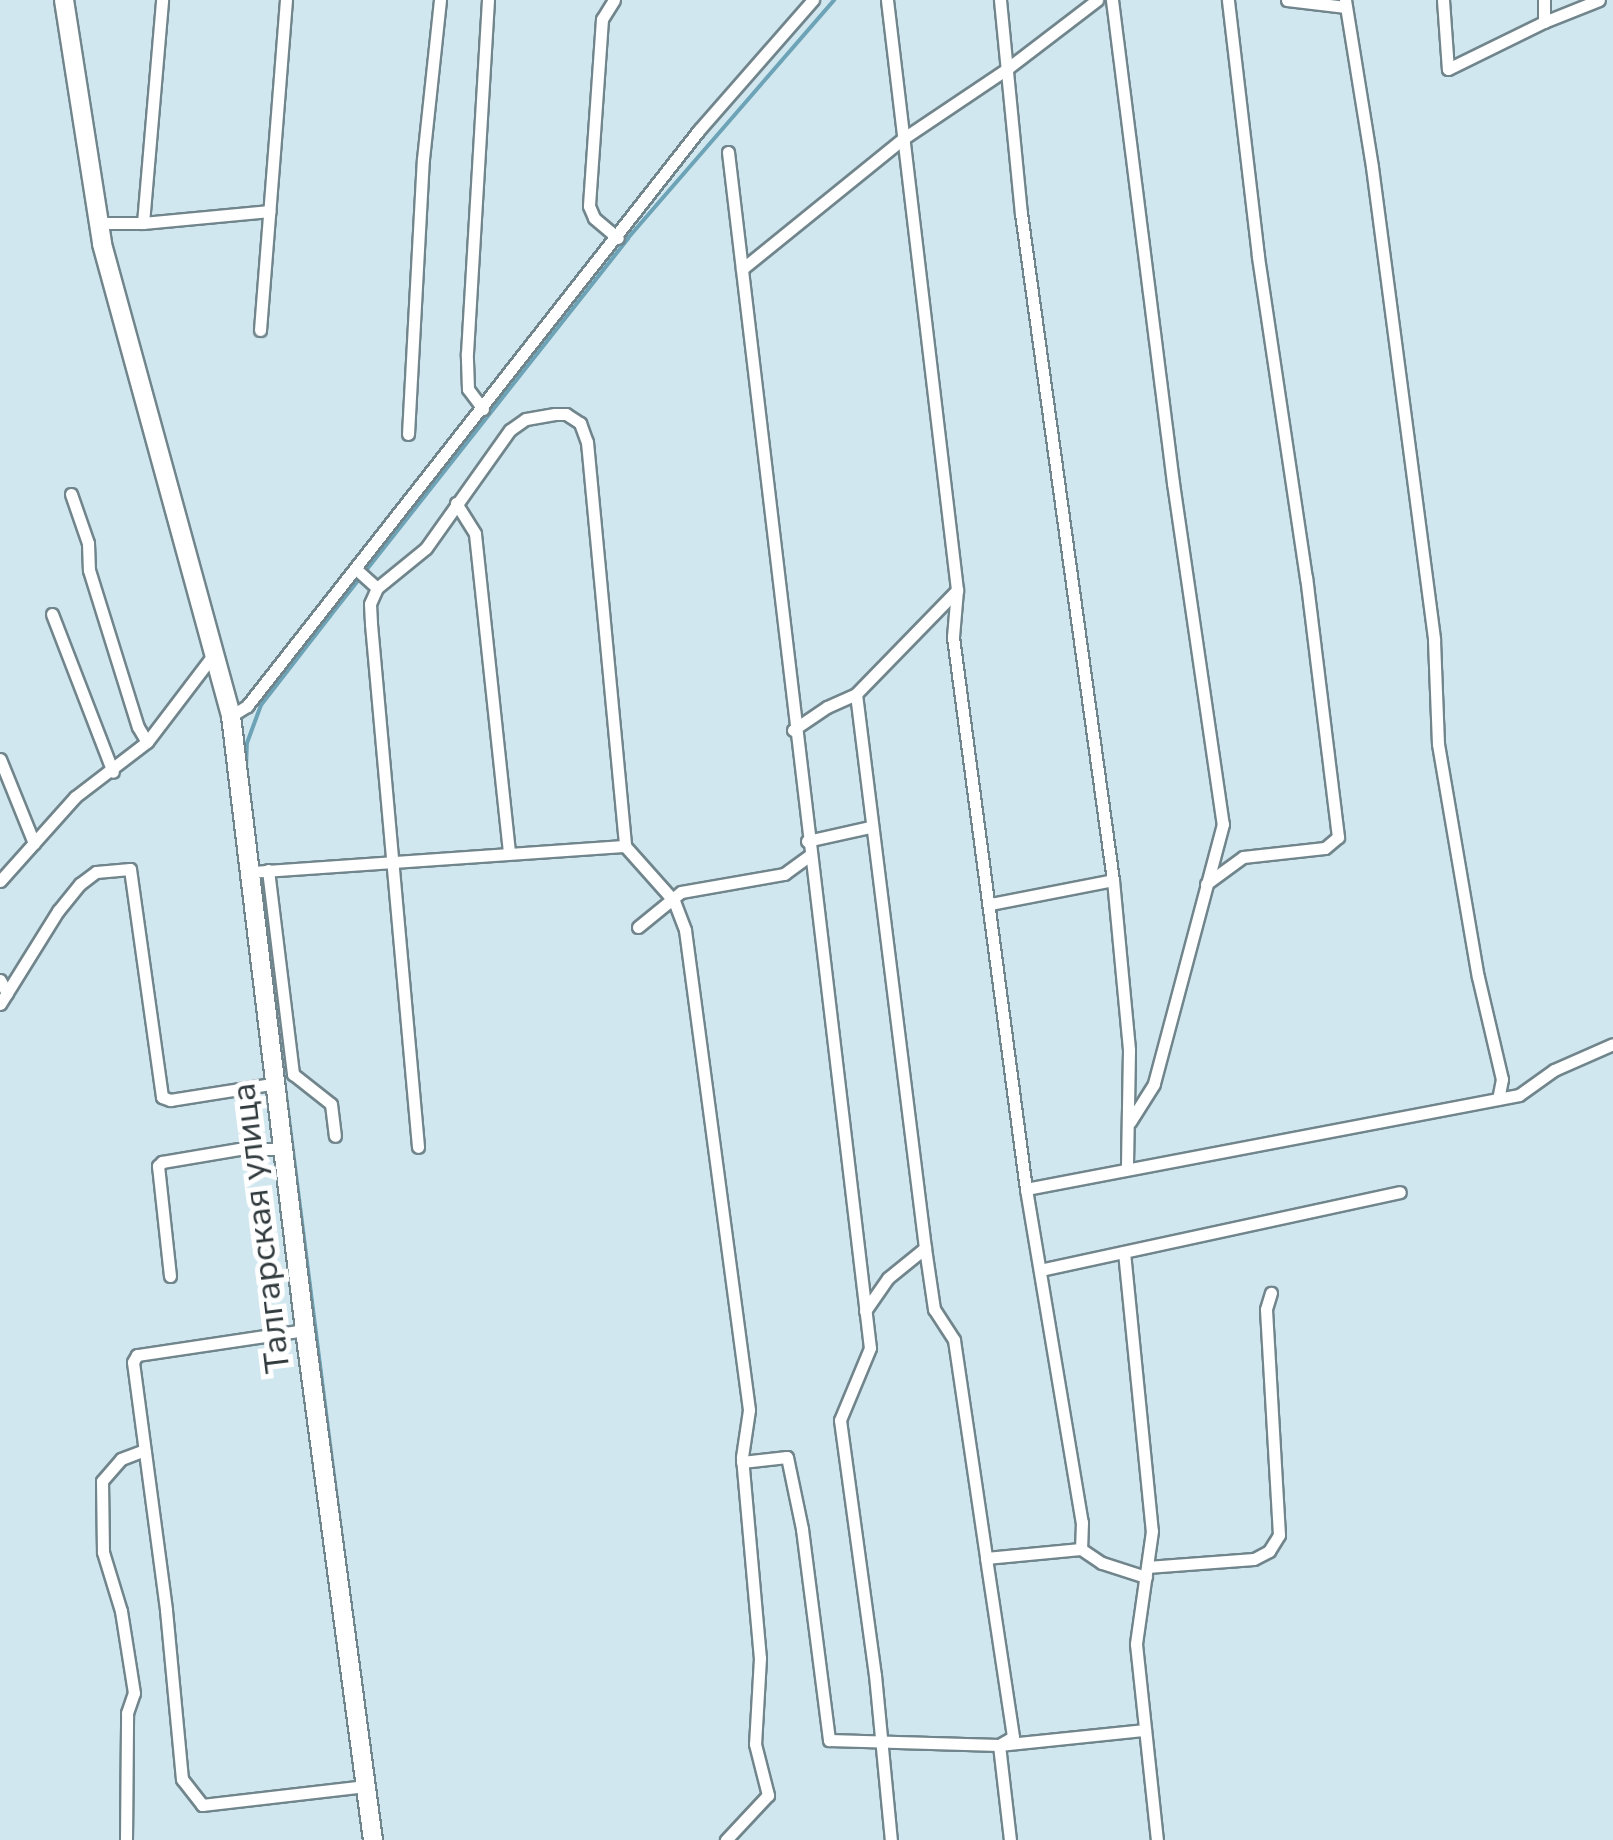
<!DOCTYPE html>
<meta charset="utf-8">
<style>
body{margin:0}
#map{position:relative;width:1613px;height:1840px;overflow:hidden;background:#d1e7ef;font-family:"Nunito Sans",sans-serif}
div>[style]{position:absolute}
.stream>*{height:4px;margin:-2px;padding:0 2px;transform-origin:2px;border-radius:2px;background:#6da3b6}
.roads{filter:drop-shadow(2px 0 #71858c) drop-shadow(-2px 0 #71858c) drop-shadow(0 2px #71858c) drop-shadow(0 -2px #71858c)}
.street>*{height:11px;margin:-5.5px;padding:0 5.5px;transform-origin:5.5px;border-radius:5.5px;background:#fff}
.secondary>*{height:18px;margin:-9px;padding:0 9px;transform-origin:9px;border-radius:9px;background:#fff}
span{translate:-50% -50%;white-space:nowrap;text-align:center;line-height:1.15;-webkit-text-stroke:10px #fff;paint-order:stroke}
.street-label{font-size:35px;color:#30393c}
</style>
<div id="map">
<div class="stream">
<i style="left:246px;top:769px;width:26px;rotate:-88deg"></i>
<i style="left:247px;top:743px;width:40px;rotate:-69.8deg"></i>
<i style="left:261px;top:705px;width:113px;rotate:-52.2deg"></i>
<i style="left:330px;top:616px;width:481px;rotate:-51.7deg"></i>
<i style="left:628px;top:238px;width:315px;rotate:-49.1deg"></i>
<i style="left:278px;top:1032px;width:535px;rotate:82.81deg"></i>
</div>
<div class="roads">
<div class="street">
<i style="left:614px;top:0;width:22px;rotate:122deg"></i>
<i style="left:602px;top:19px;width:187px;rotate:94deg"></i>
<i style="left:589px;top:206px;width:13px;rotate:67deg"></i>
<i style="left:594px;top:218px;width:31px;rotate:40deg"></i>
<i style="left:887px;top:0;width:594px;rotate:83.23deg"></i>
<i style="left:957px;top:590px;width:47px;rotate:94.9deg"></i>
<i style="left:953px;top:637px;width:557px;rotate:82.47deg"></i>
<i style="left:1026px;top:1189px;width:338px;rotate:80.5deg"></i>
<i style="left:1082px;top:1522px;width:27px;rotate:92deg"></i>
<i style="left:1081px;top:1549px;width:25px;rotate:34deg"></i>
<i style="left:1102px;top:1563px;width:46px;rotate:17.7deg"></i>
<i style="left:1000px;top:0;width:214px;rotate:84.4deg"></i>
<i style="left:1021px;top:213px;width:673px;rotate:82.15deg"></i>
<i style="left:1113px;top:880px;width:171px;rotate:84.6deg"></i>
<i style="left:1129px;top:1050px;width:119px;rotate:91deg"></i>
<i style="left:1112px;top:0;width:487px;rotate:82.8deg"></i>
<i style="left:1173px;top:483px;width:345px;rotate:81.7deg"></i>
<i style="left:1223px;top:824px;width:269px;rotate:104.9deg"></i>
<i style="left:1154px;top:1084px;width:45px;rotate:122.3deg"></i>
<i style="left:1287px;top:0;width:59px;rotate:6.8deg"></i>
<i style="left:1345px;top:0;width:169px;rotate:80.8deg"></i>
<i style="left:1372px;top:167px;width:477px;rotate:82.5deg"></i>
<i style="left:1434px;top:640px;width:104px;rotate:87.8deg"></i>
<i style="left:1438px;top:744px;width:236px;rotate:80.3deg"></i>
<i style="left:1478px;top:977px;width:105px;rotate:76.8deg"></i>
<i style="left:1502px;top:1079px;width:20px;rotate:101deg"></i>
<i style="left:1443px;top:0;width:69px;rotate:85.9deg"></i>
<i style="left:1448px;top:69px;width:107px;rotate:-26.1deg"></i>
<i style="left:1544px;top:22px;width:22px;rotate:-90deg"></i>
<i style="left:1544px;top:22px;width:59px;rotate:-21.8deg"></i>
<i style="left:728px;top:152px;width:1204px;rotate:83.23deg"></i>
<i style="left:870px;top:1348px;width:78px;rotate:112.6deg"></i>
<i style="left:840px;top:1420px;width:257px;rotate:82.2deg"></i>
<i style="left:875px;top:1675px;width:166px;rotate:84.5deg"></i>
<i style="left:100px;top:223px;width:43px"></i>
<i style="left:143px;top:223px;width:224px;rotate:-85.1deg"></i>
<i style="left:143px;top:223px;width:127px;rotate:-5.4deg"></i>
<i style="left:742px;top:269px;width:208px;rotate:-39deg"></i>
<i style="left:904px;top:138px;width:125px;rotate:-33.9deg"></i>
<i style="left:1008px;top:68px;width:112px;rotate:-37.4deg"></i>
<i style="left:260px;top:330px;width:331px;rotate:-85.5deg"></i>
<i style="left:483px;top:409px;width:25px;rotate:-127deg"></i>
<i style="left:468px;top:389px;width:36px;rotate:-92deg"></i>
<i style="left:467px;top:353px;width:354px;rotate:-86.6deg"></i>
<i style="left:408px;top:434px;width:275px;rotate:-86.9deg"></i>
<i style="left:423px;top:159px;width:160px;rotate:-83.9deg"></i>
<i style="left:71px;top:494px;width:52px;rotate:70.9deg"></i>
<i style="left:88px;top:543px;width:27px;rotate:88deg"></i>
<i style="left:89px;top:570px;width:164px;rotate:72.7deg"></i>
<i style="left:138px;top:727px;width:17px;rotate:59deg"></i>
<i style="left:456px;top:503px;width:36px;rotate:58deg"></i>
<i style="left:475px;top:534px;width:320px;rotate:83.9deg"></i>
<i style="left:356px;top:569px;width:28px;rotate:42deg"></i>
<i style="left:377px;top:588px;width:17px;rotate:114deg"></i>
<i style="left:370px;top:604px;width:20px;rotate:87deg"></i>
<i style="left:371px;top:624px;width:525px;rotate:84.86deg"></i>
<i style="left:377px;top:588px;width:63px;rotate:-39.2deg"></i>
<i style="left:426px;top:548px;width:145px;rotate:-54.6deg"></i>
<i style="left:510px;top:430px;width:19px;rotate:-35deg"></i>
<i style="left:526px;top:419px;width:29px;rotate:-10deg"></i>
<i style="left:555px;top:414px;width:11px"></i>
<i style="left:566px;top:414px;width:17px;rotate:33deg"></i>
<i style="left:580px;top:423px;width:20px;rotate:70deg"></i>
<i style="left:587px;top:442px;width:406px;rotate:84.6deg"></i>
<i style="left:52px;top:614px;width:169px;rotate:68.9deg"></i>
<i style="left:231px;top:716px;width:19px;rotate:-32deg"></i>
<i style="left:247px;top:706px;width:732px;rotate:-51.88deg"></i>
<i style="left:699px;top:130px;width:173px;rotate:-48.8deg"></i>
<i style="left:793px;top:730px;width:41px;rotate:-34.1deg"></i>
<i style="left:827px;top:707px;width:32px;rotate:-24deg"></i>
<i style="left:0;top:759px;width:91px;rotate:68deg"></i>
<i style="left:807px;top:841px;width:65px;rotate:-12.5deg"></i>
<i style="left:268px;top:870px;width:206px;rotate:83deg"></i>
<i style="left:293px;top:1074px;width:48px;rotate:38.3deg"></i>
<i style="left:331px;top:1104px;width:32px;rotate:83deg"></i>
<i style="left:251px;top:872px;width:375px;rotate:-4deg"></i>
<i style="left:625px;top:846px;width:74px;rotate:48.3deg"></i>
<i style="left:674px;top:901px;width:31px;rotate:69deg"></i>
<i style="left:685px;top:930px;width:484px;rotate:82.4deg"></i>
<i style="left:749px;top:1410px;width:48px;rotate:98.5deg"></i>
<i style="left:742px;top:1457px;width:202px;rotate:84.9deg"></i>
<i style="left:760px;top:1658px;width:86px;rotate:93.3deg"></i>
<i style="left:755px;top:1744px;width:53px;rotate:75.7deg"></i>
<i style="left:768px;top:1795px;width:62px;rotate:133deg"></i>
<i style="left:0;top:881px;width:113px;rotate:-48.2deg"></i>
<i style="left:75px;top:797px;width:91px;rotate:-37.4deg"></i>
<i style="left:147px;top:742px;width:111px;rotate:-52.7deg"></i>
<i style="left:1206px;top:884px;width:46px;rotate:-36.1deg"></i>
<i style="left:1243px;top:857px;width:82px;rotate:-6.3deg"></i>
<i style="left:1325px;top:848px;width:17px;rotate:-40deg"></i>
<i style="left:1338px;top:837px;width:261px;rotate:-97deg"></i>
<i style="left:1306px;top:578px;width:326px;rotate:-98.5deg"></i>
<i style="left:1258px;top:256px;width:258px;rotate:-96.7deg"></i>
<i style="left:990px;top:904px;width:125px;rotate:-11deg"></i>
<i style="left:638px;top:927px;width:55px;rotate:-39.1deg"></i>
<i style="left:681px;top:892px;width:105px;rotate:-9.9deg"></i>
<i style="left:784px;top:874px;width:31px;rotate:-36deg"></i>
<i style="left:0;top:980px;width:15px;rotate:62deg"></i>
<i style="left:0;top:1004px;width:110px;rotate:-58.1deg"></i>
<i style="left:58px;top:911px;width:35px;rotate:-51deg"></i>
<i style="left:80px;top:884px;width:20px;rotate:-37deg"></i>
<i style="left:96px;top:872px;width:34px;rotate:-5deg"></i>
<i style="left:130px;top:869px;width:230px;rotate:82deg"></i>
<i style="left:162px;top:1097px;width:9px;rotate:21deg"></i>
<i style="left:170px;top:1100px;width:108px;rotate:-9deg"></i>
<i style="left:1026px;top:1189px;width:502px;rotate:-10.79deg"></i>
<i style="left:1519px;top:1095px;width:43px;rotate:-35.5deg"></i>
<i style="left:1554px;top:1070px;width:64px;rotate:-23.8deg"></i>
<i style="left:925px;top:1248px;width:62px;rotate:81.6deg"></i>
<i style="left:934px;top:1309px;width:37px;rotate:57deg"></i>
<i style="left:954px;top:1340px;width:220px;rotate:81.6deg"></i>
<i style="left:986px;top:1558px;width:95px;rotate:-5.4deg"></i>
<i style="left:1124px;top:1252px;width:280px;rotate:84.3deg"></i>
<i style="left:1152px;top:1531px;width:114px;rotate:98.1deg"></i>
<i style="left:1136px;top:1644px;width:197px;rotate:83.9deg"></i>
<i style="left:1040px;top:1270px;width:368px;rotate:-12.2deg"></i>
<i style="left:170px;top:1276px;width:111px;rotate:-96.2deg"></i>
<i style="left:158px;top:1166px;width:6px;rotate:-45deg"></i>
<i style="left:162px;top:1162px;width:78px;rotate:-9.6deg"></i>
<i style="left:239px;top:1149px;width:47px"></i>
<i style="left:865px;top:1311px;width:40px;rotate:-55.1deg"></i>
<i style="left:888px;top:1278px;width:48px;rotate:-39deg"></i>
<i style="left:925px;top:1248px;width:558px;rotate:-97.1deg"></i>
<i style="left:856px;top:694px;width:145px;rotate:-45.8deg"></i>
<i style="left:305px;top:1330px;width:170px;rotate:171.5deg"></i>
<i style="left:137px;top:1355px;width:8px;rotate:120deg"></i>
<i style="left:133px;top:1362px;width:250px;rotate:82.4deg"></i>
<i style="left:166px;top:1610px;width:170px;rotate:84.6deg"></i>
<i style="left:182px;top:1779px;width:33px;rotate:52deg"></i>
<i style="left:202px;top:1805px;width:165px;rotate:-6.6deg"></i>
<i style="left:742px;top:1462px;width:45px;rotate:-6.3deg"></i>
<i style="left:787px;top:1457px;width:74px;rotate:78.2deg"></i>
<i style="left:802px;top:1529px;width:213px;rotate:82.7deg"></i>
<i style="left:829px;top:1740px;width:170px;rotate:1.7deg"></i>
<i style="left:999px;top:1745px;width:147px;rotate:-5.9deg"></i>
<i style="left:986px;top:1558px;width:181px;rotate:81.4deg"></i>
<i style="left:1013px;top:1737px;width:16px;rotate:150deg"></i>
<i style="left:999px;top:1745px;width:96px;rotate:83.4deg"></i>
<i style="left:1147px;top:1567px;width:107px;rotate:-4.3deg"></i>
<i style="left:1254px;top:1559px;width:17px;rotate:-28deg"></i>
<i style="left:1269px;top:1551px;width:19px;rotate:-58deg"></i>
<i style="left:1279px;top:1535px;width:226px;rotate:-93.3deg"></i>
<i style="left:1266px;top:1309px;width:17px;rotate:-73deg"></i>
<i style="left:126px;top:1840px;width:127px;rotate:-89.5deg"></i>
<i style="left:127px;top:1713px;width:21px;rotate:-71deg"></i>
<i style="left:134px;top:1693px;width:83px;rotate:-99deg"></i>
<i style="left:121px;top:1611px;width:62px;rotate:-107deg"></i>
<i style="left:103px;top:1552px;width:71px;rotate:-90.8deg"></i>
<i style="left:102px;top:1481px;width:29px;rotate:-49deg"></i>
<i style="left:121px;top:1459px;width:25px;rotate:-21deg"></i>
</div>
<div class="secondary">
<i style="left:64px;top:0;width:247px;rotate:81.1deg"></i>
<i style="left:102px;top:244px;width:489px;rotate:74.7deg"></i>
<i style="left:231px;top:716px;width:618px;rotate:83.13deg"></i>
<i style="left:305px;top:1330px;width:515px;rotate:82.41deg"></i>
</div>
</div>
<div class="street-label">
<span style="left:261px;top:1228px;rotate:-97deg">Талгарская улица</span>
</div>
</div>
